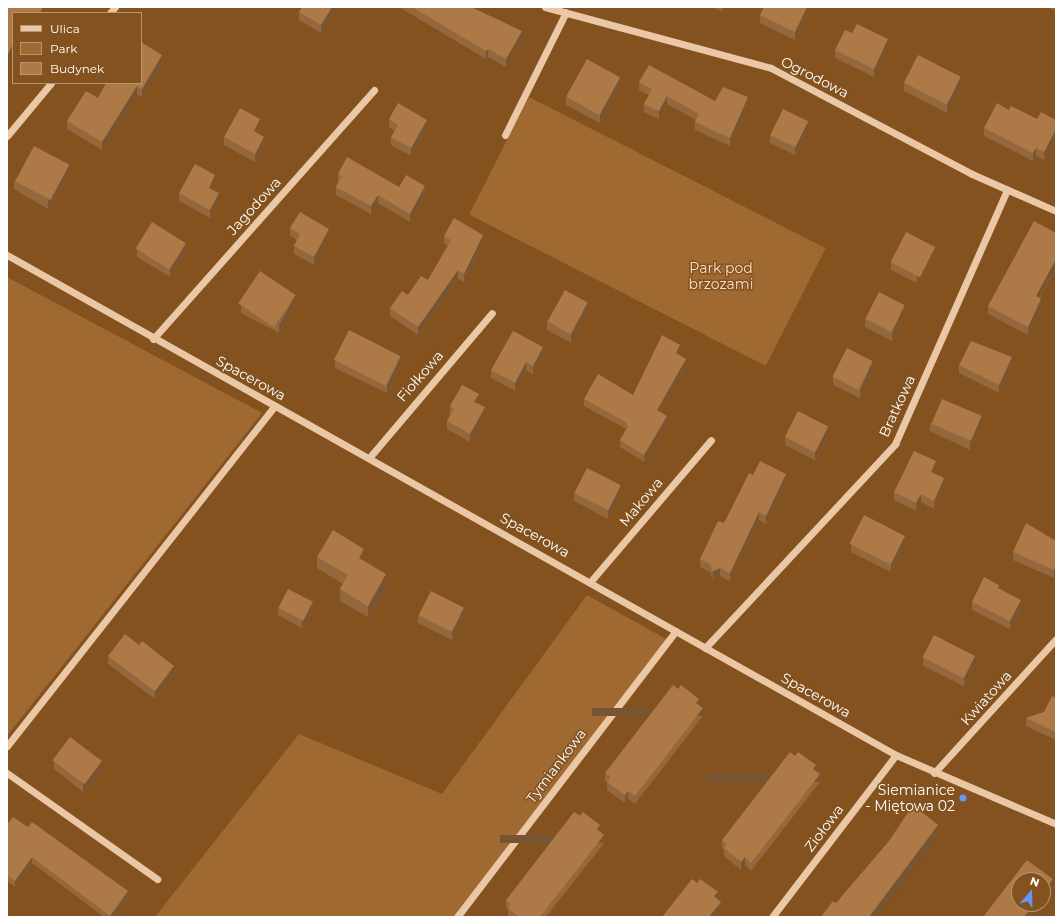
<!DOCTYPE html>
<meta charset="utf-8">
<style>
body{margin:0}
#map{position:relative;width:1063px;height:924px;overflow:hidden;background:#83521e;font-family:Montserrat,sans-serif}
div>[style]{position:absolute}
.green>*{inset:0;background:#a16932;transform-origin:0 0}
.minor>*{height:7px;margin:-3.5px;padding:0 3.5px;transform-origin:3.5px;border-radius:3.5px;background:#eac7a5}
.wall>*{inset:0;background:#94683d}
.shaded-wall>*{inset:0;background:#785532;transform-origin:0 0}
.building>*{inset:0;background:#ac7947;transform-origin:0 0}
.dots>*{width:11px;height:11px;translate:-50% -50%;box-sizing:border-box;border:2px solid #83521e;border-radius:50%}
span{translate:-50% -50%;white-space:nowrap;text-align:center;line-height:1.15;-webkit-text-stroke:3px #83521e;paint-order:stroke}
.street-label{font-size:14px;color:#fff}
.park-label{font-size:14px;color:#f7e0ca}
.poi-label{font-size:14px;color:#fff}
.right{translate:-100% -50%;text-align:right}
.frame{position:absolute;inset:0;border:8px solid #fff;pointer-events:none}
.legend{position:absolute;left:12px;top:12px;width:130px;height:72px;box-sizing:border-box;background:#83521e;border:1px solid #b59778;margin:0;padding:5px 7px;list-style:none;font-size:12px;color:#fff}
.legend li{display:flex;align-items:center;gap:8px;height:20px}
.legend b{width:20px;border:1px solid #b59778}
.north{position:absolute;left:1011px;top:872px;width:40px;height:40px;box-sizing:border-box;background:#83521e;border:1px solid #b59778;border-radius:50%;rotate:20deg;font-size:11px;font-weight:700;line-height:16px;text-align:center;color:#fff}
.north::after{content:'';display:block;margin:auto;width:14px;height:18px;background:#6497f8;clip-path:polygon(50% 0,100% 100%,50% 72%,0 100%)}
</style>
<div id="map">
<div class="green">
<i style="left:529px;top:97px;width:333px;height:132px;rotate:27deg"></i>
<i style="clip-path:polygon(7px 277px,262px 413px,7px 736px)"></i>
<i style="clip-path:polygon(587px 595px,668px 640px,456px 917px,155px 917px,299px 734px,442px 794px)"></i>
</div>
<div class="minor">
<i style="left:545px;top:7px;width:234px;rotate:15.1deg"></i>
<i style="left:771px;top:68px;width:227px;rotate:27.8deg"></i>
<i style="left:972px;top:174px;width:92px;rotate:23.8deg"></i>
<i style="left:110px;top:13px;width:8px;rotate:-50deg"></i>
<i style="left:505px;top:135px;width:137px;rotate:-63.6deg"></i>
<i style="left:7px;top:136px;width:69px;rotate:-50.3deg"></i>
<i style="left:7px;top:255px;width:1020px;rotate:29.35deg"></i>
<i style="left:896px;top:755px;width:174px;rotate:23.3deg"></i>
<i style="left:153px;top:339px;width:333px;rotate:-48.4deg"></i>
<i style="left:369px;top:458px;width:190px;rotate:-49.7deg"></i>
<i style="left:591px;top:581px;width:185px;rotate:-49.6deg"></i>
<i style="left:705px;top:648px;width:279px;rotate:-47deg"></i>
<i style="left:895px;top:444px;width:278px;rotate:-66.2deg"></i>
<i style="left:7px;top:746px;width:433px;rotate:-51.8deg"></i>
<i style="left:7px;top:773px;width:184px;rotate:35.2deg"></i>
<i style="left:934px;top:773px;width:181px;rotate:-47.7deg"></i>
<i style="left:457px;top:917px;width:360px;rotate:-52.6deg"></i>
<i style="left:772px;top:917px;width:204px;rotate:-52.6deg"></i>
</div>
<div class="wall">
<i style="clip-path:polygon(336px 7px,336px 9px,321px 33px,299px 20px,299px 12px)"></i>
<i style="clip-path:polygon(399px 7px,471px 7px,522px 39px,506px 67px,488px 57px,486px 59px)"></i>
<i style="clip-path:polygon(712px 7px,725px 7px,723px 12px)"></i>
<i style="clip-path:polygon(808px 7px,808px 13px,795px 40px,760px 23px,760px 15px)"></i>
<i style="clip-path:polygon(1045px 7px,1056px 7px,1056px 11px)"></i>
<i style="clip-path:polygon(852px 33px,888px 47px,874px 77px,835px 58px,835px 50px)"></i>
<i style="clip-path:polygon(162px 63px,142px 97px,137px 94px,102px 150px,67px 129px,67px 121px,98px 98px)"></i>
<i style="clip-path:polygon(639px 82px,715px 101px,748px 105px,730px 146px,695px 130px,695px 122px,696px 120px,667px 104px,659px 119px,644px 112px,644px 104px,649px 95px,639px 90px)"></i>
<i style="clip-path:polygon(904px 83px,961px 85px,947px 113px,904px 91px)"></i>
<i style="clip-path:polygon(620px 85px,600px 123px,566px 105px,566px 97px)"></i>
<i style="clip-path:polygon(1009px 110px,1037px 119px,1056px 120px,1056px 137px,1044px 160px,1036px 156px,1033px 161px,984px 136px,984px 128px)"></i>
<i style="clip-path:polygon(389px 119px,427px 128px,411px 156px,391px 145px,391px 137px,395px 131px,389px 127px)"></i>
<i style="clip-path:polygon(260px 127px,257px 133px,264px 145px,255px 162px,224px 145px,224px 137px)"></i>
<i style="clip-path:polygon(808px 129px,795px 155px,770px 143px,770px 135px)"></i>
<i style="clip-path:polygon(69px 173px,48px 209px,14px 189px,14px 181px)"></i>
<i style="clip-path:polygon(338px 174px,399px 187px,425px 194px,410px 222px,378px 203px,371px 214px,336px 195px,336px 187px,338px 182px)"></i>
<i style="clip-path:polygon(215px 183px,212px 189px,219px 201px,210px 218px,179px 201px,179px 193px)"></i>
<i style="clip-path:polygon(290px 228px,329px 237px,314px 265px,294px 254px,294px 246px,297px 240px,290px 236px)"></i>
<i style="clip-path:polygon(1056px 233px,1056px 267px,1040px 298px,1041px 307px,1028px 335px,988px 314px,988px 306px)"></i>
<i style="clip-path:polygon(444px 236px,483px 243px,464px 282px,458px 279px,418px 335px,390px 316px,390px 308px,428px 280px,448px 246px,444px 244px)"></i>
<i style="clip-path:polygon(137px 249px,186px 251px,170px 277px,137px 257px)"></i>
<i style="clip-path:polygon(935px 255px,917px 283px,891px 270px,891px 262px)"></i>
<i style="clip-path:polygon(296px 303px,279px 333px,241px 313px,241px 305px)"></i>
<i style="clip-path:polygon(588px 311px,571px 343px,547px 330px,547px 321px)"></i>
<i style="clip-path:polygon(905px 314px,892px 341px,865px 327px,865px 319px)"></i>
<i style="clip-path:polygon(680px 352px,679px 354px,686px 366px,660px 411px,667px 423px,644px 462px,620px 447px,620px 440px,626px 429px,584px 406px,584px 399px,633px 395px)"></i>
<i style="clip-path:polygon(543px 355px,533px 374px,526px 370px,515px 391px,491px 378px,491px 370px)"></i>
<i style="clip-path:polygon(335px 360px,401px 364px,387px 393px,335px 368px)"></i>
<i style="clip-path:polygon(959px 365px,1012px 365px,999px 393px,959px 373px)"></i>
<i style="clip-path:polygon(873px 369px,860px 398px,833px 385px,833px 377px)"></i>
<i style="clip-path:polygon(479px 402px,478px 404px,485px 415px,470px 442px,447px 429px,447px 421px,450px 415px,450px 406px)"></i>
<i style="clip-path:polygon(930px 423px,982px 424px,970px 450px,930px 431px)"></i>
<i style="clip-path:polygon(828px 434px,815px 460px,785px 445px,785px 437px)"></i>
<i style="clip-path:polygon(936px 469px,934px 474px,944px 486px,934px 509px,921px 502px,916px 511px,894px 500px,894px 492px)"></i>
<i style="clip-path:polygon(753px 475px,786px 482px,766px 524px,759px 520px,730px 581px,720px 576px,713px 579px,710px 572px,700px 567px,700px 559px,724px 523px)"></i>
<i style="clip-path:polygon(574px 493px,621px 493px,608px 519px,574px 501px)"></i>
<i style="clip-path:polygon(1056px 541px,1056px 573px,1054px 578px,1013px 560px,1013px 552px)"></i>
<i style="clip-path:polygon(851px 544px,905px 544px,891px 572px,851px 552px)"></i>
<i style="clip-path:polygon(317px 557px,364px 560px,364px 561px,386px 586px,368px 617px,340px 601px,340px 589px,343px 584px,317px 568px)"></i>
<i style="clip-path:polygon(999px 589px,1021px 608px,1010px 629px,972px 610px,972px 602px)"></i>
<i style="clip-path:polygon(278px 607px,313px 610px,302px 628px,278px 615px)"></i>
<i style="clip-path:polygon(418px 615px,464px 616px,452px 640px,418px 623px)"></i>
<i style="clip-path:polygon(108px 656px,174px 674px,155px 699px,108px 664px)"></i>
<i style="clip-path:polygon(923px 657px,975px 664px,964px 686px,923px 666px)"></i>
<i style="clip-path:polygon(1056px 698px,1056px 740px,1026px 726px,1026px 718px,1044px 712px)"></i>
<i style="clip-path:polygon(699px 705px,703px 716px,635px 804px,628px 799px,625px 803px,607px 790px,607px 783px,605px 781px,605px 773px)"></i>
<i style="clip-path:polygon(54px 761px,102px 769px,83px 792px,54px 769px)"></i>
<i style="clip-path:polygon(816px 772px,820px 782px,751px 871px,745px 865px,741px 870px,724px 856px,724px 850px,722px 848px,722px 840px)"></i>
<i style="clip-path:polygon(7px 825px,128px 897px,114px 917px,104px 917px,32px 863px,15px 887px,7px 881px)"></i>
<i style="clip-path:polygon(600px 832px,604px 843px,546px 917px,509px 917px,508px 916px,508px 909px,506px 908px,506px 900px)"></i>
</div>
<div class="shaded-wall">
<i style="clip-path:polygon(43px 7px,47px 7px,44px 13px,40px 13px)"></i>
<i style="clip-path:polygon(332px 7px,336px 7px,336px 9px,321px 33px,321px 25px)"></i>
<i style="clip-path:polygon(723px 7px,725px 7px,723px 12px)"></i>
<i style="clip-path:polygon(807px 7px,808px 7px,808px 13px,795px 40px,795px 32px)"></i>
<i style="clip-path:polygon(522px 31px,522px 39px,506px 67px,506px 59px)"></i>
<i style="clip-path:polygon(888px 39px,888px 47px,874px 77px,874px 69px)"></i>
<i style="clip-path:polygon(13px 44px,13px 52px,7px 64px,7px 56px)"></i>
<i style="clip-path:polygon(488px 49px,488px 57px,486px 59px,486px 51px)"></i>
<i style="clip-path:polygon(162px 55px,162px 63px,142px 97px,142px 89px)"></i>
<i style="clip-path:polygon(620px 77px,620px 85px,600px 123px,600px 115px)"></i>
<i style="clip-path:polygon(961px 77px,961px 85px,947px 113px,947px 105px)"></i>
<i style="clip-path:polygon(137px 86px,137px 94px,102px 150px,102px 142px)"></i>
<i style="clip-path:polygon(667px 96px,667px 104px,659px 119px,659px 111px)"></i>
<i style="clip-path:polygon(748px 97px,748px 105px,730px 146px,730px 138px)"></i>
<i style="clip-path:polygon(260px 119px,260px 127px,254px 139px,254px 131px)"></i>
<i style="clip-path:polygon(427px 120px,427px 128px,411px 156px,411px 148px)"></i>
<i style="clip-path:polygon(808px 121px,808px 129px,795px 155px,795px 147px)"></i>
<i style="clip-path:polygon(1056px 129px,1056px 137px,1044px 160px,1044px 152px)"></i>
<i style="clip-path:polygon(264px 137px,264px 145px,255px 162px,255px 154px)"></i>
<i style="clip-path:polygon(1036px 148px,1036px 156px,1033px 161px,1033px 153px)"></i>
<i style="clip-path:polygon(69px 165px,69px 173px,48px 209px,48px 201px)"></i>
<i style="clip-path:polygon(215px 175px,215px 183px,209px 196px,209px 188px)"></i>
<i style="clip-path:polygon(425px 186px,425px 194px,410px 222px,410px 214px)"></i>
<i style="clip-path:polygon(219px 193px,219px 201px,210px 218px,210px 210px)"></i>
<i style="clip-path:polygon(378px 195px,378px 203px,371px 214px,371px 206px)"></i>
<i style="clip-path:polygon(329px 229px,329px 237px,314px 265px,314px 257px)"></i>
<i style="clip-path:polygon(483px 235px,483px 243px,464px 282px,464px 274px)"></i>
<i style="clip-path:polygon(186px 243px,186px 251px,170px 277px,170px 269px)"></i>
<i style="clip-path:polygon(935px 247px,935px 255px,917px 283px,917px 275px)"></i>
<i style="clip-path:polygon(1056px 259px,1056px 267px,1036px 304px,1036px 296px)"></i>
<i style="clip-path:polygon(458px 270px,458px 279px,418px 335px,418px 327px)"></i>
<i style="clip-path:polygon(296px 295px,296px 303px,279px 333px,279px 325px)"></i>
<i style="clip-path:polygon(1041px 299px,1041px 307px,1028px 335px,1028px 327px)"></i>
<i style="clip-path:polygon(588px 303px,588px 311px,571px 343px,571px 335px)"></i>
<i style="clip-path:polygon(905px 305px,905px 314px,892px 341px,892px 333px)"></i>
<i style="clip-path:polygon(680px 345px,680px 352px,676px 360px,676px 353px)"></i>
<i style="clip-path:polygon(543px 347px,543px 355px,533px 374px,533px 366px)"></i>
<i style="clip-path:polygon(401px 356px,401px 364px,387px 393px,387px 385px)"></i>
<i style="clip-path:polygon(1012px 357px,1012px 365px,999px 393px,999px 385px)"></i>
<i style="clip-path:polygon(686px 359px,686px 366px,657px 417px,657px 410px)"></i>
<i style="clip-path:polygon(873px 361px,873px 369px,860px 398px,860px 390px)"></i>
<i style="clip-path:polygon(526px 362px,526px 370px,515px 391px,515px 383px)"></i>
<i style="clip-path:polygon(479px 394px,479px 402px,474px 410px,474px 402px)"></i>
<i style="clip-path:polygon(485px 407px,485px 415px,470px 442px,470px 434px)"></i>
<i style="clip-path:polygon(667px 416px,667px 423px,644px 462px,644px 455px)"></i>
<i style="clip-path:polygon(982px 416px,982px 424px,970px 450px,970px 442px)"></i>
<i style="clip-path:polygon(828px 426px,828px 434px,815px 460px,815px 452px)"></i>
<i style="clip-path:polygon(936px 461px,936px 469px,931px 480px,931px 472px)"></i>
<i style="clip-path:polygon(786px 474px,786px 482px,766px 524px,766px 516px)"></i>
<i style="clip-path:polygon(944px 478px,944px 486px,934px 509px,934px 501px)"></i>
<i style="clip-path:polygon(621px 485px,621px 493px,608px 519px,608px 511px)"></i>
<i style="clip-path:polygon(921px 494px,921px 502px,916px 511px,916px 503px)"></i>
<i style="clip-path:polygon(759px 512px,759px 520px,730px 581px,730px 573px)"></i>
<i style="clip-path:polygon(905px 536px,905px 544px,891px 572px,891px 564px)"></i>
<i style="clip-path:polygon(364px 549px,364px 560px,359px 570px,359px 558px)"></i>
<i style="clip-path:polygon(1056px 565px,1056px 573px,1054px 578px,1054px 570px)"></i>
<i style="clip-path:polygon(720px 568px,720px 576px,713px 579px,713px 571px)"></i>
<i style="clip-path:polygon(386px 574px,386px 586px,368px 617px,368px 606px)"></i>
<i style="clip-path:polygon(1021px 600px,1021px 608px,1010px 629px,1010px 621px)"></i>
<i style="clip-path:polygon(313px 602px,313px 610px,302px 628px,302px 620px)"></i>
<i style="clip-path:polygon(464px 608px,464px 616px,452px 640px,452px 632px)"></i>
<i style="clip-path:polygon(975px 656px,975px 664px,964px 686px,964px 678px)"></i>
<i style="clip-path:polygon(174px 666px,174px 674px,155px 699px,155px 691px)"></i>
<i style="clip-path:polygon(699px 699px,699px 707px,696px 703px)"></i>
<i style="left:703px;top:708px;width:8px;height:111px;rotate:90deg"></i>
<i style="clip-path:polygon(102px 761px,102px 769px,83px 792px,83px 784px)"></i>
<i style="clip-path:polygon(816px 765px,816px 773px,813px 769px)"></i>
<i style="left:820px;top:774px;width:8px;height:113px;rotate:90deg"></i>
<i style="clip-path:polygon(628px 791px,628px 799px,625px 803px,625px 795px)"></i>
<i style="clip-path:polygon(600px 825px,600px 833px,597px 829px)"></i>
<i style="clip-path:polygon(938px 825px,938px 836px,877px 917px,869px 917px)"></i>
<i style="left:604px;top:835px;width:8px;height:104px;rotate:90deg"></i>
<i style="clip-path:polygon(32px 857px,32px 863px,15px 887px,15px 881px)"></i>
<i style="clip-path:polygon(745px 857px,745px 865px,741px 870px,741px 862px)"></i>
<i style="clip-path:polygon(1053px 879px,1053px 887px,1043px 900px,1043px 892px)"></i>
<i style="clip-path:polygon(128px 891px,128px 897px,114px 917px,110px 917px,110px 916px)"></i>
<i style="clip-path:polygon(718px 892px,718px 900px,714px 896px)"></i>
<i style="clip-path:polygon(721px 902px,721px 910px,716px 917px,709px 917px)"></i>
<i style="clip-path:polygon(1034px 904px,1040px 904px,1030px 917px,1024px 917px)"></i>
</div>
<div class="building">
<i style="clip-path:polygon(7px 7px,43px 7px,40px 13px,13px 13px,13px 44px,7px 56px)"></i>
<i style="clip-path:polygon(302px 7px,332px 7px,321px 25px,299px 12px)"></i>
<i style="clip-path:polygon(412px 7px,471px 7px,522px 31px,506px 59px,488px 49px,486px 51px)"></i>
<i style="clip-path:polygon(764px 7px,807px 7px,795px 32px,760px 15px)"></i>
<i style="clip-path:polygon(857px 24px,888px 39px,874px 69px,835px 50px,845px 30px,852px 33px)"></i>
<i style="clip-path:polygon(141px 42px,162px 55px,142px 89px,137px 86px,102px 142px,67px 121px,86px 91px,98px 98px,106px 83px,141px 83px)"></i>
<i style="left:918px;top:55px;width:48px;height:31px;rotate:27deg"></i>
<i style="left:587px;top:59px;width:38px;height:43px;rotate:29deg"></i>
<i style="clip-path:polygon(649px 65px,715px 101px,723px 87px,748px 97px,730px 138px,695px 122px,699px 114px,667px 96px,659px 111px,644px 104px,652px 89px,639px 82px)"></i>
<i style="clip-path:polygon(398px 103px,427px 120px,411px 148px,391px 137px,398px 125px,389px 119px)"></i>
<i style="clip-path:polygon(997px 103px,1009px 110px,1011px 106px,1037px 119px,1041px 112px,1056px 120px,1056px 129px,1044px 152px,1036px 148px,1033px 153px,984px 128px)"></i>
<i style="clip-path:polygon(240px 108px,260px 119px,254px 131px,264px 137px,255px 154px,224px 137px)"></i>
<i style="left:783px;top:109px;width:28px;height:29px;rotate:26deg"></i>
<i style="left:34px;top:146px;width:40px;height:40px;rotate:28deg"></i>
<i style="clip-path:polygon(347px 157px,399px 187px,406px 175px,425px 186px,410px 214px,378px 195px,371px 206px,336px 187px,342px 176px,338px 174px)"></i>
<i style="clip-path:polygon(195px 164px,215px 175px,209px 188px,219px 193px,210px 210px,179px 193px)"></i>
<i style="clip-path:polygon(300px 212px,329px 229px,314px 257px,294px 246px,300px 234px,290px 228px)"></i>
<i style="clip-path:polygon(454px 218px,483px 235px,464px 274px,458px 270px,418px 327px,390px 308px,402px 291px,408px 295px,421px 276px,428px 280px,451px 240px,444px 236px)"></i>
<i style="clip-path:polygon(1034px 221px,1056px 233px,1056px 259px,1036px 296px,1041px 299px,1028px 327px,988px 306px)"></i>
<i style="left:152px;top:222px;width:40px;height:31px;rotate:32deg"></i>
<i style="left:906px;top:232px;width:33px;height:34px;rotate:27deg"></i>
<i style="left:260px;top:271px;width:43px;height:39px;rotate:34deg"></i>
<i style="left:565px;top:290px;width:26px;height:36px;rotate:29deg"></i>
<i style="left:879px;top:292px;width:29px;height:30px;rotate:27deg"></i>
<i style="left:349px;top:330px;width:58px;height:33px;rotate:27deg"></i>
<i style="clip-path:polygon(513px 331px,543px 347px,533px 366px,526px 362px,515px 383px,491px 370px)"></i>
<i style="clip-path:polygon(662px 335px,680px 345px,676px 353px,686px 359px,657px 410px,667px 416px,644px 455px,620px 440px,628px 427px,626px 422px,584px 399px,598px 374px,633px 395px)"></i>
<i style="clip-path:polygon(971px 341px,1012px 357px,999px 385px,959px 365px)"></i>
<i style="left:847px;top:348px;width:29px;height:32px;rotate:27deg"></i>
<i style="clip-path:polygon(462px 385px,479px 394px,474px 402px,485px 407px,470px 434px,447px 421px,454px 409px,450px 406px)"></i>
<i style="left:942px;top:399px;width:43px;height:27px;rotate:23deg"></i>
<i style="left:798px;top:411px;width:34px;height:29px;rotate:27deg"></i>
<i style="clip-path:polygon(914px 451px,936px 461px,931px 472px,944px 478px,934px 501px,921px 494px,916px 503px,894px 492px)"></i>
<i style="clip-path:polygon(760px 461px,786px 474px,766px 516px,759px 512px,730px 573px,720px 568px,713px 571px,710px 564px,700px 559px,718px 521px,724px 523px,749px 473px,753px 475px)"></i>
<i style="left:587px;top:468px;width:38px;height:28px;rotate:27deg"></i>
<i style="left:864px;top:515px;width:46px;height:32px;rotate:27deg"></i>
<i style="clip-path:polygon(1026px 523px,1056px 541px,1056px 565px,1054px 570px,1013px 552px)"></i>
<i style="clip-path:polygon(333px 530px,364px 549px,359px 558px,386px 574px,368px 606px,340px 589px,348px 575px,317px 557px)"></i>
<i style="clip-path:polygon(984px 577px,999px 585px,998px 588px,1021px 600px,1010px 621px,972px 602px)"></i>
<i style="left:288px;top:589px;width:28px;height:21px;rotate:27deg"></i>
<i style="left:431px;top:591px;width:37px;height:27px;rotate:27deg"></i>
<i style="clip-path:polygon(125px 634px,139px 645px,142px 641px,174px 666px,155px 691px,108px 656px)"></i>
<i style="left:934px;top:635px;width:46px;height:25px;rotate:27deg"></i>
<i style="clip-path:polygon(673px 685px,678px 689px,681px 685px,699px 699px,696px 703px,703px 708px,635px 796px,628px 791px,625px 795px,607px 782px,611px 777px,605px 773px)"></i>
<i style="clip-path:polygon(1052px 696px,1056px 698px,1056px 732px,1026px 718px,1044px 712px)"></i>
<i style="left:70px;top:737px;width:40px;height:29px;rotate:37deg"></i>
<i style="clip-path:polygon(790px 752px,795px 756px,798px 752px,816px 765px,813px 769px,820px 774px,751px 863px,745px 857px,741px 862px,724px 848px,727px 844px,722px 840px)"></i>
<i style="clip-path:polygon(913px 805px,938px 825px,869px 917px,821px 917px,833px 901px,836px 903px,889px 841px)"></i>
<i style="clip-path:polygon(574px 812px,580px 816px,583px 812px,600px 825px,597px 829px,604px 835px,540px 917px,519px 917px,508px 908px,511px 904px,506px 900px)"></i>
<i style="clip-path:polygon(13px 817px,28px 827px,32px 822px,128px 891px,110px 916px,32px 857px,15px 881px,7px 875px,7px 825px)"></i>
<i style="clip-path:polygon(1027px 860px,1053px 879px,1043px 892px,1043px 880px,1019px 880px,1019px 904px,1034px 904px,1024px 917px,983px 917px)"></i>
<i style="clip-path:polygon(692px 879px,697px 883px,700px 879px,718px 892px,714px 896px,721px 902px,709px 917px,662px 917px)"></i>
</div>
<div class="dots">
<i style="left:963px;top:798px;background:#6497f8"></i>
</div>
<div class="street-label">
<span style="left:815px;top:77px;rotate:27deg">Ogrodowa</span>
<span style="left:254px;top:206px;rotate:-48deg">Jagodowa</span>
<span style="left:420px;top:376px;rotate:-49deg">Fiołkowa</span>
<span style="left:251px;top:378px;rotate:29deg">Spacerowa</span>
<span style="left:897px;top:406px;rotate:-65deg">Bratkowa</span>
<span style="left:641px;top:502px;rotate:-50deg">Makowa</span>
<span style="left:535px;top:535px;rotate:29deg">Spacerowa</span>
<span style="left:816px;top:695px;rotate:29deg">Spacerowa</span>
<span style="left:986px;top:698px;rotate:-48deg">Kwiatowa</span>
<span style="left:556px;top:766px;rotate:-53deg">Tymiankowa</span>
<span style="left:824px;top:828px;rotate:-53deg">Ziołowa</span>
</div>
<div class="park-label">
<span style="left:721px;top:276px">Park pod<br>brzozami</span>
</div>
<div class="poi-label">
<span class="right" style="left:955px;top:798px">Siemianice<br>- Miętowa 02</span>
</div>
<div class="frame"></div>
<ul class="legend">
<li><b style="height:5px;background:#eac7a5"></b>Ulica</li>
<li><b style="height:11px;background:#a16932"></b>Park</li>
<li><b style="height:11px;background:#ac7947"></b>Budynek</li>
</ul>
<div class="north">N</div>
</div>
